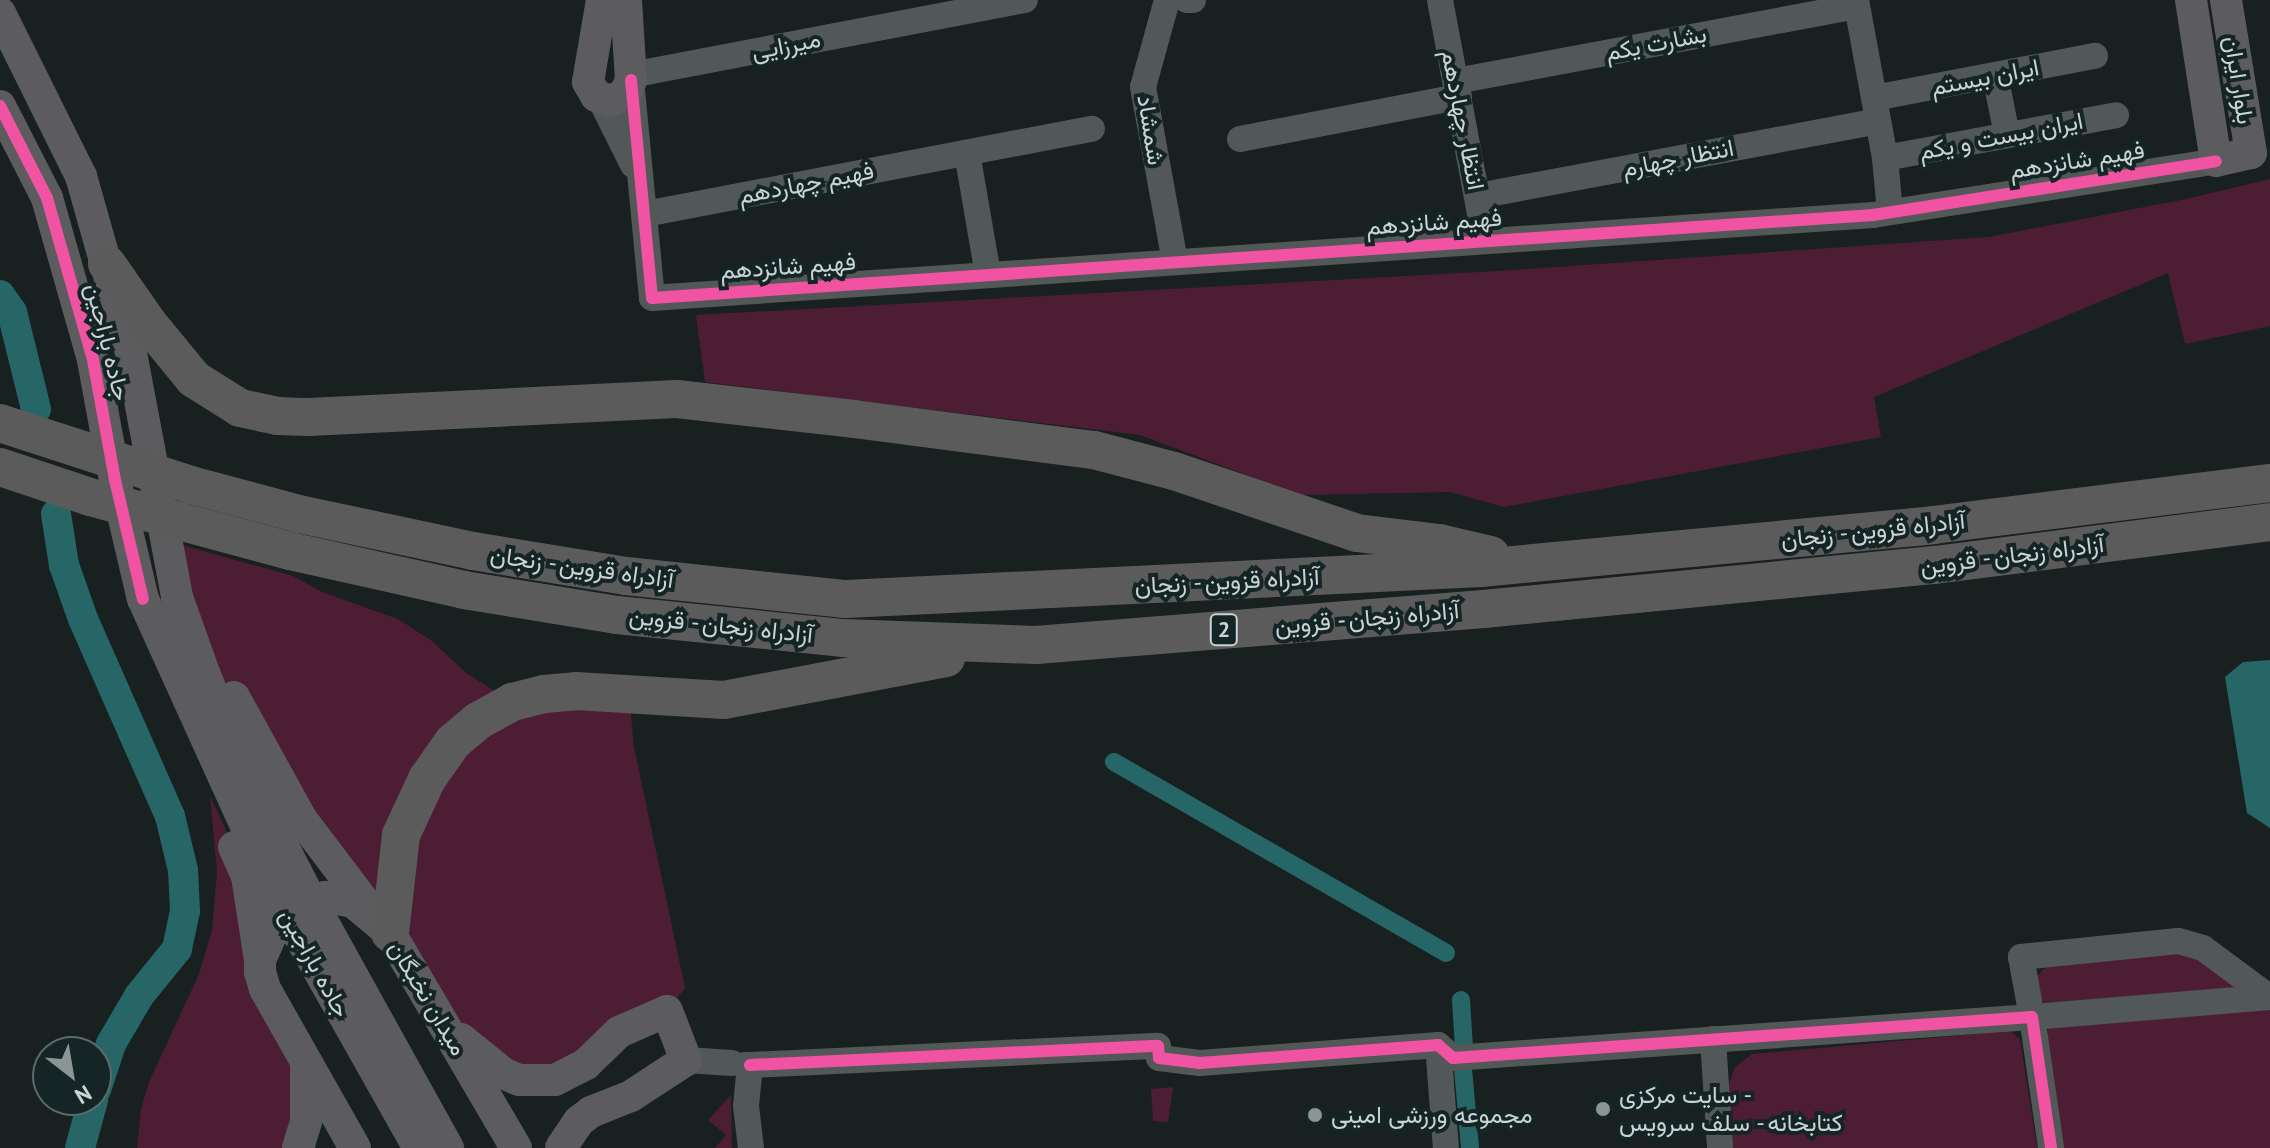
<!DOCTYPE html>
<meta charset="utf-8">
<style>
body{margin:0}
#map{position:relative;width:2270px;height:1148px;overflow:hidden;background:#182020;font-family:"PT Sans",Vazirmatn,sans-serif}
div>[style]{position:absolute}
.green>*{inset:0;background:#4d1e33}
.water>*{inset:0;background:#276666}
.canal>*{height:18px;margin:-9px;padding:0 9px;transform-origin:9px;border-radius:9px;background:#276666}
.river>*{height:30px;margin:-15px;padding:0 15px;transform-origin:15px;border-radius:15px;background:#276666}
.minor>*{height:26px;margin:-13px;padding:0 13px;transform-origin:13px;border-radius:13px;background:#525858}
.major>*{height:32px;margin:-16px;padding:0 16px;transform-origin:16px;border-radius:16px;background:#5c5c5f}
.highway>*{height:38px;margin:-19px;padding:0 19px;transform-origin:19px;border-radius:19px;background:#5c5b5c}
.cycleway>*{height:12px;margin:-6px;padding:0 6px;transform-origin:6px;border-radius:6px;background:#f153a3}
.dots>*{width:22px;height:22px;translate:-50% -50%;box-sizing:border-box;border:4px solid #152424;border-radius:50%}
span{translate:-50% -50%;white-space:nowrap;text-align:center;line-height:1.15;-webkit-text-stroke:8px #152424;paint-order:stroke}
.shield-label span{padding:2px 6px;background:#152424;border:2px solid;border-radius:6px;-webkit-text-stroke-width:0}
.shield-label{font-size:22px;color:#cad4d4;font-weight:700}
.street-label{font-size:24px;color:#cad4d4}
.poi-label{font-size:24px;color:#cad4d4}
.left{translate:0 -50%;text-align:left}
.north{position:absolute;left:32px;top:1036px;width:80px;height:80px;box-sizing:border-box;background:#152424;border:2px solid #5d6a6a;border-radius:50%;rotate:149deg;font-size:22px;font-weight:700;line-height:32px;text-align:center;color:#cad4d4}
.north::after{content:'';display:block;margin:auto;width:28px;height:36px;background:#8c9595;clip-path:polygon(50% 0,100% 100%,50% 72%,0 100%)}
</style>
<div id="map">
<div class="green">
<i style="clip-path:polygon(2270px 179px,2270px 326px,2185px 344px,2168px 273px,1874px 397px,1881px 437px,1504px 507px,1450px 492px,1300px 495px,1140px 435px,705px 382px,696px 315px,1498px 271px,1989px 237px,2186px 199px)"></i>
<i style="clip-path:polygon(164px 540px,293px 576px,322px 592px,398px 619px,432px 641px,466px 673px,512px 702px,629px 694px,634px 747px,685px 988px,667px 1011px,537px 1082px,446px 1027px,234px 696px,177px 597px)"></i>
<i style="clip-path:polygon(210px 796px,235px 849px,306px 1062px,298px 1148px,137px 1148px,141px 1108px,150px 1080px,199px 974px,212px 930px,217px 871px)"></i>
<i style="clip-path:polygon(2180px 951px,2198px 955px,2241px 987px,2045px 1003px,2038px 995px,2036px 977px,2052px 961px)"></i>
<i style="clip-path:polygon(2270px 1006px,2270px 1148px,2060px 1148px,2046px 1042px,2049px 1027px)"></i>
<i style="clip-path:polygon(2010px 1031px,2020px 1039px,2037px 1148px,1729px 1148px,1729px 1084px,1735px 1067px,1752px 1054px)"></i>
<i style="clip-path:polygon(1173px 1087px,1168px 1122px,1153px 1121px,1151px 1089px)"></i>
<i style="clip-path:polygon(731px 1095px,732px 1148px,715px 1148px,726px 1135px,708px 1120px)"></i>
</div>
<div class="water">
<i style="clip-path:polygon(2270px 660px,2270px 828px,2247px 813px,2225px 677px,2243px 662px)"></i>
</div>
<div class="canal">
<i style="left:1114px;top:762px;width:383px;rotate:29.9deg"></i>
<i style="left:1461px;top:1000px;width:48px;rotate:86.4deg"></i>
<i style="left:1463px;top:1069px;width:79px;rotate:84.9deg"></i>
</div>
<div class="river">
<i style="left:0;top:295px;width:21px;rotate:55deg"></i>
<i style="left:12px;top:312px;width:100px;rotate:76.1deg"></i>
<i style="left:56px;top:514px;width:52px;rotate:81.1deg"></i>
<i style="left:64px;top:565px;width:57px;rotate:70.6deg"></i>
<i style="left:83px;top:619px;width:215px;rotate:66.2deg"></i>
<i style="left:170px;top:816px;width:56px;rotate:76.5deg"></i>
<i style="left:183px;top:870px;width:41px;rotate:87.2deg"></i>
<i style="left:185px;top:911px;width:39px;rotate:102deg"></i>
<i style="left:177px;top:949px;width:60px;rotate:129deg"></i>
<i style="left:139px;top:996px;width:56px;rotate:120.3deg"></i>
<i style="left:111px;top:1044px;width:48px;rotate:108.1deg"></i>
<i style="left:80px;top:1148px;width:50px;rotate:-74.8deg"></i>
</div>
<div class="minor">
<i style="left:1167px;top:0;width:90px;rotate:105.4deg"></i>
<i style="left:1143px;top:87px;width:178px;rotate:79.6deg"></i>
<i style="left:1187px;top:0;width:6px"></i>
<i style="left:1440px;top:0;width:244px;rotate:79.4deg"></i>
<i style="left:1856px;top:0;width:161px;rotate:79.6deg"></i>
<i style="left:1885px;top:158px;width:54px;rotate:84.7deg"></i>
<i style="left:631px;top:75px;width:401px;rotate:-10.8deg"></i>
<i style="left:1995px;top:75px;width:61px;rotate:78.7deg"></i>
<i style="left:631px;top:80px;width:219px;rotate:84.5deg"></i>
<i style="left:652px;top:298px;width:1224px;rotate:-3.89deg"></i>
<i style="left:1873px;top:215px;width:347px;rotate:-8.9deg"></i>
<i style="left:1456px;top:81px;width:408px;rotate:-10.6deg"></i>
<i style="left:1874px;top:98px;width:225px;rotate:-10.8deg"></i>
<i style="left:600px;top:99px;width:74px;rotate:63.4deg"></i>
<i style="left:1240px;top:139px;width:223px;rotate:-10.9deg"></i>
<i style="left:967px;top:153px;width:123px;rotate:80.2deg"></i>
<i style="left:1885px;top:158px;width:235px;rotate:-10.5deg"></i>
<i style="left:1478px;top:196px;width:407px;rotate:-10.6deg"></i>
<i style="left:645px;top:214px;width:455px;rotate:-10.8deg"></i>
<i style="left:2269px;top:997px;width:82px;rotate:-143.4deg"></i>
<i style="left:2203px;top:948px;width:26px;rotate:-164deg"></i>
<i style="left:2178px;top:941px;width:158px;rotate:174.2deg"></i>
<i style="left:2021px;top:957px;width:61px;rotate:79.6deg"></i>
<i style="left:2032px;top:1017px;width:238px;rotate:-4.8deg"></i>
<i style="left:2269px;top:997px;width:1px"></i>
<i style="left:1713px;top:1039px;width:109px;rotate:86.3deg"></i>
<i style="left:1438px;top:1045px;width:103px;rotate:85.6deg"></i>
<i style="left:686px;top:1060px;width:46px;rotate:3.7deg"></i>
<i style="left:745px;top:1065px;width:5px"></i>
<i style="left:750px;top:1065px;width:41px;rotate:95.6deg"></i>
<i style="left:746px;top:1106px;width:42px;rotate:83.2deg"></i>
<i style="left:750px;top:1065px;width:408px;rotate:-2.7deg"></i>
<i style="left:1158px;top:1046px;width:12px;rotate:85deg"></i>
<i style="left:1159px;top:1058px;width:41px;rotate:7deg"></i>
<i style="left:1200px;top:1063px;width:239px;rotate:-4.3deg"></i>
<i style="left:1438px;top:1045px;width:20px;rotate:41deg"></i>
<i style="left:1453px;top:1058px;width:580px;rotate:-4.05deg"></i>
<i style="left:2032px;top:1017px;width:132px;rotate:81.7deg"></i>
</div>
<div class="major">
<i style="left:602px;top:0;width:83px;rotate:99.7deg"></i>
<i style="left:588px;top:82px;width:16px;rotate:60deg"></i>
<i style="left:596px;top:96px;width:16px;rotate:18deg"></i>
<i style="left:611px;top:101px;width:16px;rotate:-27deg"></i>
<i style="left:625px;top:94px;width:15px;rotate:-67deg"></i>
<i style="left:631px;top:80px;width:80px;rotate:-93.6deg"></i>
<i style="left:2191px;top:0;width:163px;rotate:81.2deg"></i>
<i style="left:2216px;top:161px;width:36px;rotate:-13deg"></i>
<i style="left:2251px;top:153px;width:155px;rotate:-99.3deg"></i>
<i style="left:0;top:13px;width:182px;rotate:63.6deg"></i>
<i style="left:81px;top:176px;width:184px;rotate:74.2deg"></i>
<i style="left:131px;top:353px;width:248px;rotate:79.3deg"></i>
<i style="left:177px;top:597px;width:81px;rotate:70.4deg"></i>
<i style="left:204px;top:673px;width:109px;rotate:67.4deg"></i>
<i style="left:246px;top:774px;width:140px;rotate:62.9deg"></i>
<i style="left:310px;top:899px;width:285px;rotate:61deg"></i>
<i style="left:0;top:106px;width:103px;rotate:62.9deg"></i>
<i style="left:47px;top:198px;width:168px;rotate:74.1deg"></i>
<i style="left:93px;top:360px;width:122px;rotate:79.6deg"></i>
<i style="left:115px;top:480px;width:122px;rotate:76.8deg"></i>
<i style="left:143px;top:599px;width:338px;rotate:65.6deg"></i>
<i style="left:283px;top:907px;width:277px;rotate:60.6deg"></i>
<i style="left:234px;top:697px;width:141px;rotate:61.1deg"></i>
<i style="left:302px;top:820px;width:109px;rotate:52.8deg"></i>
<i style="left:234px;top:847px;width:32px;rotate:66deg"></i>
<i style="left:247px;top:876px;width:85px;rotate:81.2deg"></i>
<i style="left:461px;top:1039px;width:54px;rotate:39deg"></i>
<i style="left:503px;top:1073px;width:17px;rotate:24deg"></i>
<i style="left:519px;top:1080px;width:36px"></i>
<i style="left:555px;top:1080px;width:35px;rotate:-27deg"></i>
<i style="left:586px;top:1064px;width:46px;rotate:-44.1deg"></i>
<i style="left:619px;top:1032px;width:52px;rotate:-23.6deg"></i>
<i style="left:667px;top:1011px;width:53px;rotate:68.8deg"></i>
<i style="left:686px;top:1060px;width:66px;rotate:146.8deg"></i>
<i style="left:631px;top:1096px;width:43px;rotate:158.2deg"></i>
<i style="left:591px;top:1112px;width:15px;rotate:143deg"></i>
<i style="left:579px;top:1121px;width:32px;rotate:124deg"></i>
<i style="left:298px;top:1148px;width:28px;rotate:-73deg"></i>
<i style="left:306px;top:1121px;width:56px;rotate:-90deg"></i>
<i style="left:355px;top:1148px;width:183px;rotate:-119.5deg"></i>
<i style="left:265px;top:989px;width:18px;rotate:-106deg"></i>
<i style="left:260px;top:972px;width:12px;rotate:-90deg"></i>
<i style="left:260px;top:960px;width:42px;rotate:-65.9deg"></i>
<i style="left:277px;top:922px;width:20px;rotate:-41deg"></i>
<i style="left:292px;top:909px;width:35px;rotate:-20deg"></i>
<i style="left:325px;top:897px;width:28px;rotate:10deg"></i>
<i style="left:353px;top:902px;width:48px;rotate:40deg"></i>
<i style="left:390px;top:933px;width:249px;rotate:59.6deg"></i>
</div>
<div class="highway">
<i style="left:107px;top:264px;width:72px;rotate:55.2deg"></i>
<i style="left:148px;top:323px;width:72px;rotate:50.6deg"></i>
<i style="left:194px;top:379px;width:54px;rotate:32.2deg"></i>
<i style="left:240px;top:408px;width:38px;rotate:12deg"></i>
<i style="left:277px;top:416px;width:32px;rotate:2deg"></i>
<i style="left:309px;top:417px;width:368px;rotate:-2.8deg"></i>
<i style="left:677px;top:399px;width:178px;rotate:6.4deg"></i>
<i style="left:854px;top:419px;width:242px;rotate:7.4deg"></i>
<i style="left:1094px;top:450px;width:83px;rotate:14.7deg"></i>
<i style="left:1174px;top:471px;width:193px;rotate:18.7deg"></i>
<i style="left:1357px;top:533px;width:83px;rotate:7deg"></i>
<i style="left:1439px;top:543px;width:53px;rotate:13deg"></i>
<i style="left:0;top:423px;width:201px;rotate:18deg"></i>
<i style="left:191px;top:485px;width:112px;rotate:15deg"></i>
<i style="left:299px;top:514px;width:178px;rotate:12deg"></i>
<i style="left:473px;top:551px;width:155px;rotate:9.3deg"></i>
<i style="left:626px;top:576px;width:221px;rotate:6deg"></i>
<i style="left:846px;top:599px;width:636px;rotate:-2.79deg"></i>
<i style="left:1481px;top:568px;width:454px;rotate:-5.4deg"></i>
<i style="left:1933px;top:525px;width:340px;rotate:-7.1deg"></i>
<i style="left:0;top:467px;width:95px;rotate:18.4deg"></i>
<i style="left:90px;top:497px;width:207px;rotate:15.1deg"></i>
<i style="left:290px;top:551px;width:178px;rotate:12.6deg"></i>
<i style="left:464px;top:590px;width:155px;rotate:9.3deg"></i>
<i style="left:617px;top:615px;width:228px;rotate:5.8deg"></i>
<i style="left:844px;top:638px;width:192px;rotate:2.1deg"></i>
<i style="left:1036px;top:645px;width:449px;rotate:-4.6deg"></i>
<i style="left:1484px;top:609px;width:453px;rotate:-5.6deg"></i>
<i style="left:1935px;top:565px;width:338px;rotate:-7.3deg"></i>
<i style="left:390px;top:933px;width:99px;rotate:-83.6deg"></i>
<i style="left:401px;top:835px;width:62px;rotate:-65.1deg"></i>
<i style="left:427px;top:779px;width:45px;rotate:-54.9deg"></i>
<i style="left:453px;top:742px;width:33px;rotate:-40deg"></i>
<i style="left:478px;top:721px;width:39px;rotate:-29deg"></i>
<i style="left:512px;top:702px;width:33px;rotate:-14deg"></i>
<i style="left:544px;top:694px;width:32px;rotate:-5deg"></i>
<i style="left:576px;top:691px;width:148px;rotate:3.5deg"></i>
<i style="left:724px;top:700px;width:226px;rotate:-10.7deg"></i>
</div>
<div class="cycleway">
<i style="left:631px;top:80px;width:219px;rotate:84.5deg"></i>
<i style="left:652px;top:298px;width:1224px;rotate:-3.89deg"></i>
<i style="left:1873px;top:215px;width:347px;rotate:-8.9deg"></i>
<i style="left:0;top:106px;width:103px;rotate:62.9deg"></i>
<i style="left:47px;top:198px;width:168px;rotate:74.1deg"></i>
<i style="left:93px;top:360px;width:122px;rotate:79.6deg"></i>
<i style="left:115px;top:480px;width:122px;rotate:76.8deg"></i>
<i style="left:750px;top:1065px;width:408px;rotate:-2.7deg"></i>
<i style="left:1158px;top:1046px;width:12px;rotate:85deg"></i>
<i style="left:1159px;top:1058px;width:41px;rotate:7deg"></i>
<i style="left:1200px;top:1063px;width:239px;rotate:-4.3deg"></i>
<i style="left:1438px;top:1045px;width:20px;rotate:41deg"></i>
<i style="left:1453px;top:1058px;width:580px;rotate:-4.05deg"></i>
<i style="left:2032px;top:1017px;width:132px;rotate:81.7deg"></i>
</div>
<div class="dots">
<i style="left:1603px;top:1109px;background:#8c9595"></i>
<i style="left:1315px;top:1115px;background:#8c9595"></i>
</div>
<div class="shield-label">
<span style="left:1224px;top:630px">2</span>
</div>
<div class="street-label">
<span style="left:1656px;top:43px;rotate:-11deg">بشارت یکم</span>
<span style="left:786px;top:45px;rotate:-11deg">میرزایی</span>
<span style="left:1985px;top:77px;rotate:-11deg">ایران بیستم</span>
<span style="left:2239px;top:80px;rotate:81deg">بلوار ایران</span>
<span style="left:1463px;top:120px;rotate:79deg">انتظار چهاردهم</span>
<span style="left:1151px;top:130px;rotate:81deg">شمشاد</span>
<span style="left:2001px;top:136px;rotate:-11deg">ایران بیست و یکم</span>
<span style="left:1678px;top:158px;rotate:-11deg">انتظار چهارم</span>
<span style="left:2077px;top:160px;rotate:-9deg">فهیم شانزدهم</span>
<span style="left:806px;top:183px;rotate:-11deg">فهیم چهاردهم</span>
<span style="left:1434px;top:222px;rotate:-4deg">فهیم شانزدهم</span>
<span style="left:788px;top:266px;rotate:-4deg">فهیم شانزدهم</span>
<span style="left:108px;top:342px;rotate:76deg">جاده باراجین</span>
<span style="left:1873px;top:530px;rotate:-6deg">آزادراه قزوین - زنجان</span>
<span style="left:2012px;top:555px;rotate:-7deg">آزادراه زنجان - قزوین</span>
<span style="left:582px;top:567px;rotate:8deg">آزادراه قزوین - زنجان</span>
<span style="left:1227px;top:581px;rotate:-3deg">آزادراه قزوین - زنجان</span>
<span style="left:1367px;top:618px;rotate:-5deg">آزادراه زنجان - قزوین</span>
<span style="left:721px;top:625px;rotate:6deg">آزادراه زنجان - قزوین</span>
<span style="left:315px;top:963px;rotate:61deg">جاده باراجین</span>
<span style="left:428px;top:998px;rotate:59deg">میدان نخبگان</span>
</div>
<div class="poi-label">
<span class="left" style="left:1619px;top:1109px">سایت مرکزی -<br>کتابخانه - سلف سرویس</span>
<span class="left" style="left:1331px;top:1115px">مجموعه ورزشی امینی</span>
</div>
<div class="north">N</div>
</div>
